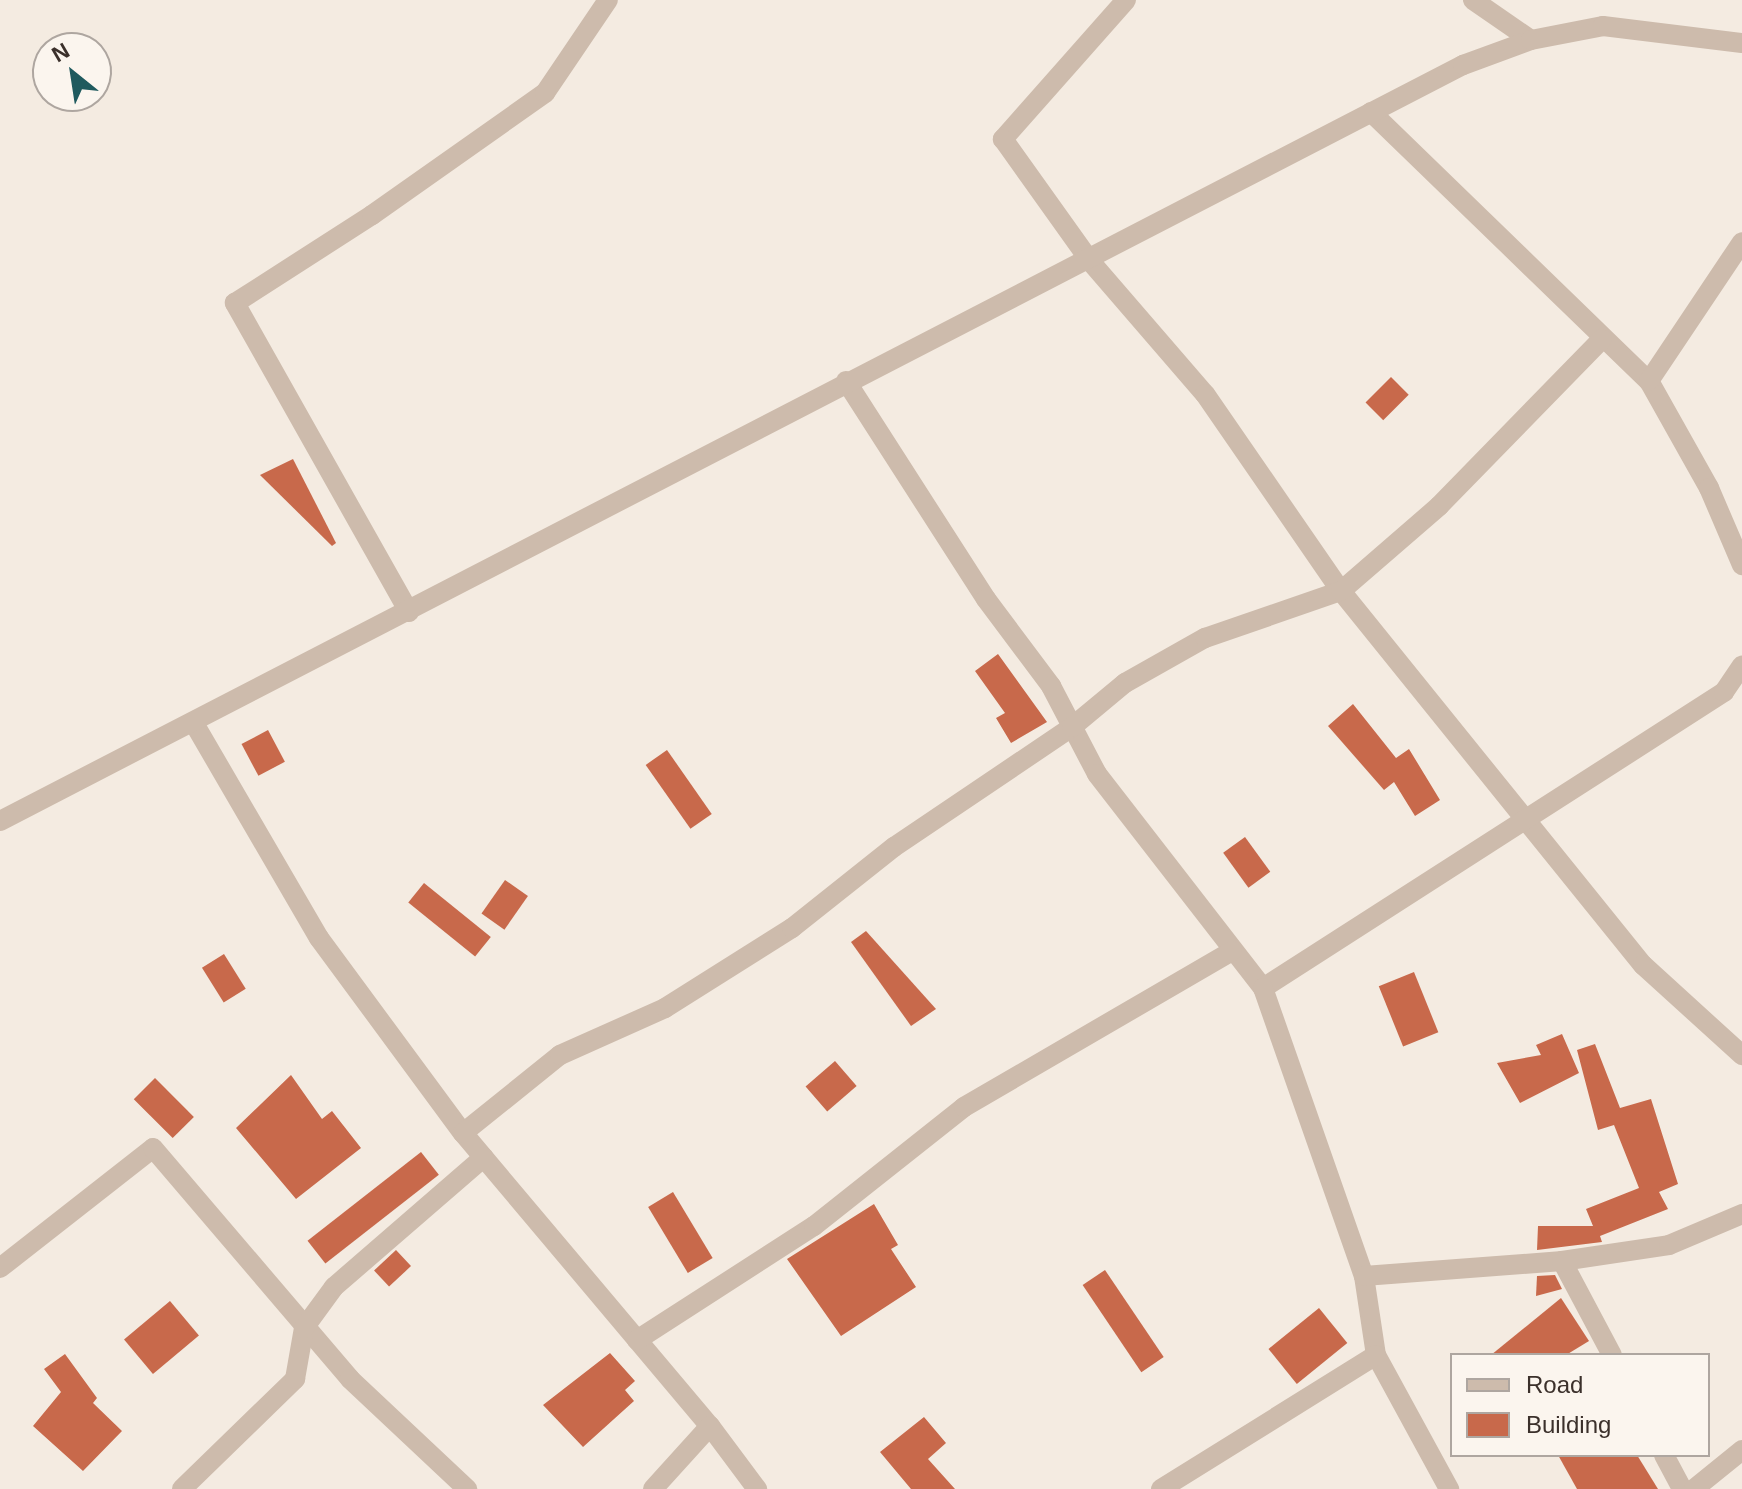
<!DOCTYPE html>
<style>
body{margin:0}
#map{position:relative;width:1742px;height:1489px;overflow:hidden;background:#f4ebe1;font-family:Helvetica,sans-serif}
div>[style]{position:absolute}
.building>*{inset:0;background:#c8694b;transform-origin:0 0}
.minor>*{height:20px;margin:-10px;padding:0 10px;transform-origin:10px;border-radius:10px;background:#cdbbac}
span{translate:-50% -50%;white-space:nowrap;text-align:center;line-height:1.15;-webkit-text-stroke:6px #fbf5ee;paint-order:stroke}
.legend{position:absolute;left:1450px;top:1353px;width:260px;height:104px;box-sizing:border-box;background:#fbf5ee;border:2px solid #aea6a0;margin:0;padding:10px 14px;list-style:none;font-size:24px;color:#3b302b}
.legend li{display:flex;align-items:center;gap:16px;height:40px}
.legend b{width:40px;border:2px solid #aea6a0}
.north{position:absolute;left:32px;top:32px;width:80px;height:80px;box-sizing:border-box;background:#fbf5ee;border:2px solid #aea6a0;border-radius:50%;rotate:330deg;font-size:22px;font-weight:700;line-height:32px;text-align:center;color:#3b302b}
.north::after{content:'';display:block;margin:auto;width:28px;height:36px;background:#1f5a5e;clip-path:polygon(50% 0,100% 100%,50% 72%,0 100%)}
</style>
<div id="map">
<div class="building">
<i style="left:1391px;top:377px;width:25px;height:36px;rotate:45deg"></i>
<i style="clip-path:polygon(293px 459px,336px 543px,332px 546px,260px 475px)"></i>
<i style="clip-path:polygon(998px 654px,1047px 722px,1011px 743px,996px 718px,1005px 713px,975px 671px)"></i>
<i style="clip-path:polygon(1353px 704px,1396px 758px,1409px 749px,1440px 800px,1415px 816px,1394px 782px,1384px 790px,1328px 726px)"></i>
<i style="left:268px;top:730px;width:36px;height:30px;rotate:62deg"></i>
<i style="left:667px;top:750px;width:78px;height:26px;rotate:55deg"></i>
<i style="left:1245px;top:837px;width:43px;height:27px;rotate:54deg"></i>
<i style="left:505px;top:880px;width:28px;height:41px;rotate:35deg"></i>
<i style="left:424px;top:883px;width:86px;height:25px;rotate:39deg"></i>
<i style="clip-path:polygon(866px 931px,936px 1009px,911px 1026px,851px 942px)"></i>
<i style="left:224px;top:954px;width:41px;height:26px;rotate:58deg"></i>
<i style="left:1414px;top:972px;width:65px;height:38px;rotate:68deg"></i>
<i style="clip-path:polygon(1562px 1034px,1579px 1073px,1520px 1103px,1497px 1063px,1541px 1055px,1536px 1045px)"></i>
<i style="clip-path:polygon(1595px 1044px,1620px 1108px,1651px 1099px,1678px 1184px,1659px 1192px,1668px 1209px,1600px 1236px,1602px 1242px,1537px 1250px,1538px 1226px,1593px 1226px,1586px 1209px,1639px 1188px,1614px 1125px,1598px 1130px,1577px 1050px)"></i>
<i style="left:835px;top:1061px;width:33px;height:39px;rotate:49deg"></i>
<i style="clip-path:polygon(291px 1075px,322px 1119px,332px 1111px,361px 1148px,296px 1199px,236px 1128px)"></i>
<i style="left:155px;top:1078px;width:55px;height:30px;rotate:45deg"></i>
<i style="left:421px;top:1152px;width:29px;height:144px;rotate:52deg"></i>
<i style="left:673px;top:1192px;width:77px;height:29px;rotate:59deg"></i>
<i style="clip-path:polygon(874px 1204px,898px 1245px,891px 1249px,916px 1287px,841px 1336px,787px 1259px)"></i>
<i style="left:396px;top:1250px;width:22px;height:30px;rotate:47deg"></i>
<i style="left:1105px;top:1270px;width:105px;height:27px;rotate:56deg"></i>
<i style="clip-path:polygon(1555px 1275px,1562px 1289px,1536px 1296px,1537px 1276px)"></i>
<i style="clip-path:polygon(1561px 1298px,1589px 1341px,1566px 1355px,1491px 1355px)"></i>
<i style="left:170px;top:1301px;width:45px;height:60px;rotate:50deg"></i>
<i style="left:1319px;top:1308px;width:45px;height:65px;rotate:51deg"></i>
<i style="clip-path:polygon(610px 1353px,635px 1381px,625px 1390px,634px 1401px,583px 1447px,543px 1405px)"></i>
<i style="clip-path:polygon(65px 1354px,97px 1398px,93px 1403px,122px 1431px,83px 1471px,33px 1426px,61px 1392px,44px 1369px)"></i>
<i style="clip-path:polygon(924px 1417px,946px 1443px,928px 1459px,955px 1489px,911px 1489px,880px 1452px)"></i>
<i style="clip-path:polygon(1558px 1455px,1637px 1455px,1658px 1489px,1577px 1489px)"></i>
</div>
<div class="minor">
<i style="left:1126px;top:0;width:186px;rotate:131.5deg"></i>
<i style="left:1003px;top:139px;width:150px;rotate:54.5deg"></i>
<i style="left:1090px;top:261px;width:176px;rotate:49.2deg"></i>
<i style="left:1205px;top:394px;width:239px;rotate:55.4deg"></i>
<i style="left:1341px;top:591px;width:481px;rotate:51.1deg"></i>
<i style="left:1643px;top:965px;width:134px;rotate:42.3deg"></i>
<i style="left:1473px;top:0;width:70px;rotate:34.6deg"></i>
<i style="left:1371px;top:112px;width:387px;rotate:44.1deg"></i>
<i style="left:1649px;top:381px;width:123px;rotate:60.7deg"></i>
<i style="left:1709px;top:488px;width:84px;rotate:66.8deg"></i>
<i style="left:846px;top:381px;width:259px;rotate:57.3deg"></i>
<i style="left:986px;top:599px;width:109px;rotate:53.2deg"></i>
<i style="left:1051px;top:686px;width:99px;rotate:62.4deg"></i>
<i style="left:1097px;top:774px;width:271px;rotate:52.2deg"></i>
<i style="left:1263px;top:988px;width:548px;rotate:-32.7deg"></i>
<i style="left:1724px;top:692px;width:32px;rotate:-56deg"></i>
<i style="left:1649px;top:381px;width:167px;rotate:-56.2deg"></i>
<i style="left:409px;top:612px;width:355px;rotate:-119.4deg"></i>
<i style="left:235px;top:303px;width:163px;rotate:-32.7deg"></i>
<i style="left:372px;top:215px;width:212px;rotate:-35.2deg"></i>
<i style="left:545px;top:93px;width:112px;rotate:-55.9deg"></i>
<i style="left:195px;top:725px;width:246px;rotate:59.8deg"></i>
<i style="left:319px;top:938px;width:242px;rotate:53.6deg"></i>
<i style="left:463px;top:1133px;width:383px;rotate:49.9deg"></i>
<i style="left:710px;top:1426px;width:79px;rotate:53.3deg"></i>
<i style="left:0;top:821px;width:1647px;rotate:-27.33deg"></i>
<i style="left:1463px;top:65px;width:72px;rotate:-20.2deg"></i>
<i style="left:1531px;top:40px;width:73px;rotate:-11deg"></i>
<i style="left:1603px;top:26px;width:140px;rotate:7deg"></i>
<i style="left:1263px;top:988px;width:305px;rotate:70.7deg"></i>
<i style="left:1364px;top:1276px;width:80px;rotate:81.4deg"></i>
<i style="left:1376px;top:1355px;width:153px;rotate:61.4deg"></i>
<i style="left:463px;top:1133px;width:124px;rotate:-38.8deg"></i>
<i style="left:560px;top:1055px;width:115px;rotate:-24.1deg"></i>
<i style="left:665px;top:1008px;width:150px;rotate:-32.2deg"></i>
<i style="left:792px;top:928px;width:130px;rotate:-38.5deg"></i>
<i style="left:894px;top:847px;width:215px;rotate:-34deg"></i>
<i style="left:1072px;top:727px;width:69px;rotate:-39.7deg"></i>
<i style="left:1125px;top:683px;width:92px;rotate:-29.4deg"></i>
<i style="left:1205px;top:638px;width:144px;rotate:-19.1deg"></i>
<i style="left:1341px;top:591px;width:130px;rotate:-40.9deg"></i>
<i style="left:1439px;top:506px;width:233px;rotate:-45.7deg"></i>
<i style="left:1562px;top:1261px;width:106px;rotate:62deg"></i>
<i style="left:0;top:1268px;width:194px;rotate:-38.1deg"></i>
<i style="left:153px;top:1148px;width:304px;rotate:49.5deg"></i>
<i style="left:350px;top:1379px;width:161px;rotate:43.2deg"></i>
<i style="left:1364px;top:1276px;width:199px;rotate:-4.3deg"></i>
<i style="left:1562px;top:1261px;width:108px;rotate:-8.5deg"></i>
<i style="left:1669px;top:1245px;width:79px;rotate:-23deg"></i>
<i style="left:637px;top:1340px;width:211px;rotate:-32.8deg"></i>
<i style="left:814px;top:1226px;width:191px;rotate:-38.4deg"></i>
<i style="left:964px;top:1107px;width:310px;rotate:-30.2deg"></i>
<i style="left:1664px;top:1455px;width:38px;rotate:62deg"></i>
<i style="left:182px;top:1489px;width:158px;rotate:-44.2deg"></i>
<i style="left:295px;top:1379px;width:52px;rotate:-80deg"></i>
<i style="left:304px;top:1328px;width:51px;rotate:-53.8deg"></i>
<i style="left:334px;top:1287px;width:198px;rotate:-40.9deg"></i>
<i style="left:653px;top:1489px;width:85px;rotate:-47.9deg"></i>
<i style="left:1161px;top:1489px;width:253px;rotate:-31.9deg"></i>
<i style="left:1694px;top:1489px;width:62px;rotate:-39.1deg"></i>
</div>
<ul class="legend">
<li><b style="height:10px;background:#cdbbac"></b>Road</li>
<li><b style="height:22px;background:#c8694b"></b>Building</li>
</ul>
<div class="north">N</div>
</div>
